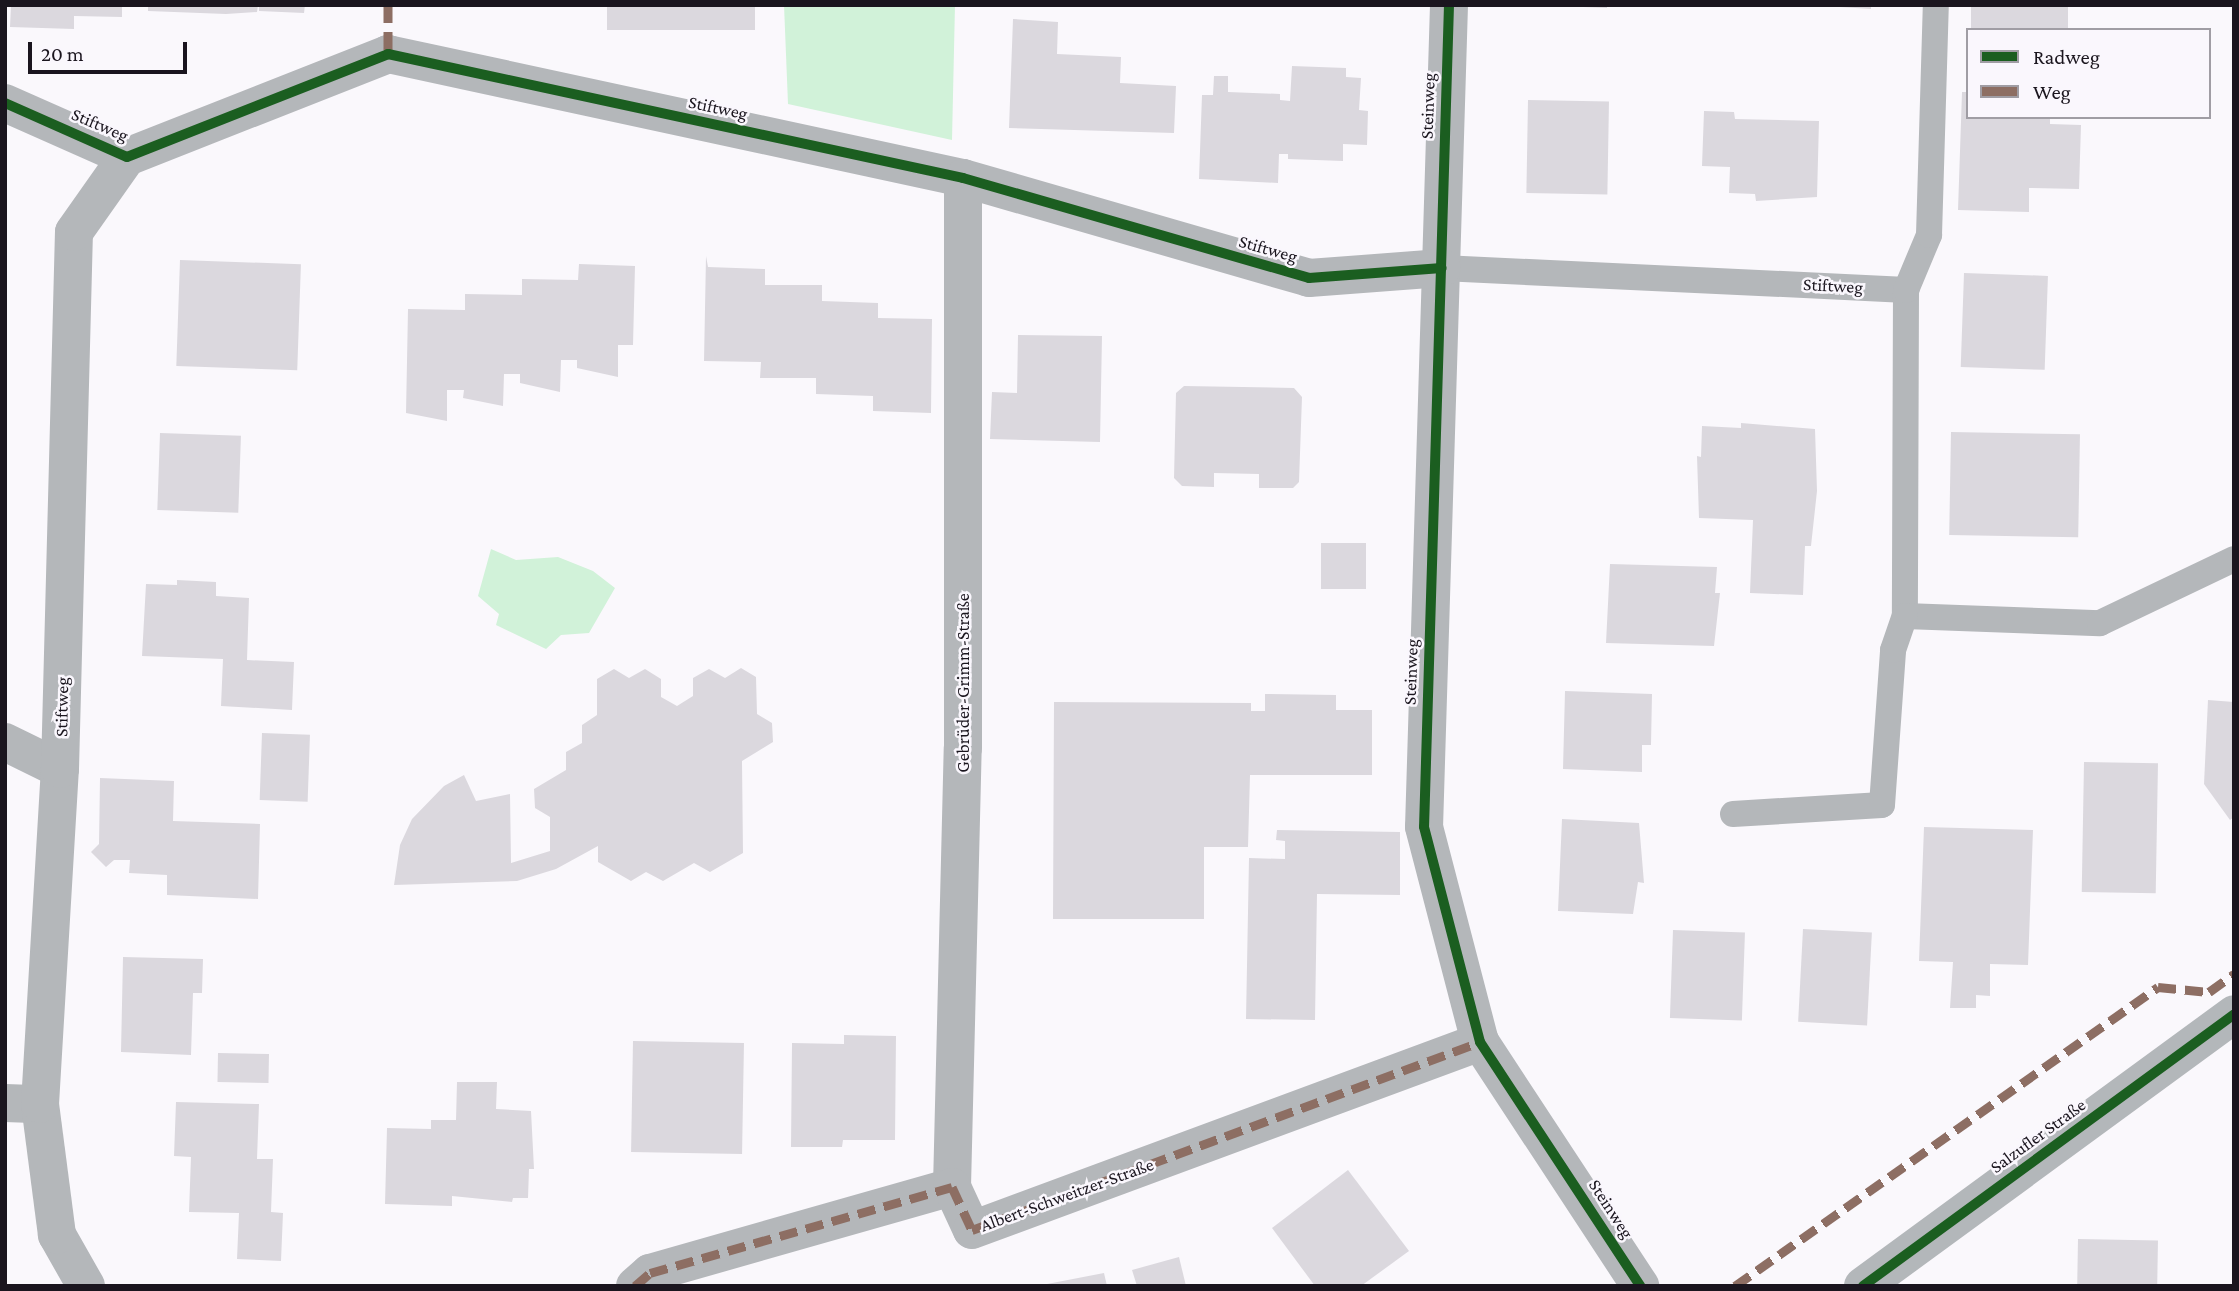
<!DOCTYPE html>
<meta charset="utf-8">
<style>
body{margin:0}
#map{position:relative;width:2239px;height:1291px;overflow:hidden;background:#faf8fc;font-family:"Crimson Pro",serif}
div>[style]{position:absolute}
.green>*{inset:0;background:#d1f2d9}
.building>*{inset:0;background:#dbd8de;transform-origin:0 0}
.lane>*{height:26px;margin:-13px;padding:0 13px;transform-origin:13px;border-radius:13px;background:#b4b7ba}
.street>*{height:38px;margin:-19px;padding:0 19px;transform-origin:19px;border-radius:19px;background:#b4b7ba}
.secondary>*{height:38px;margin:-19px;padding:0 19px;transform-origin:19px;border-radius:19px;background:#b3b7ba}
.quiet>*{height:9px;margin-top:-4.5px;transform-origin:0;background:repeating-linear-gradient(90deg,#8d6e63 0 18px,transparent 0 27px)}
.cycleway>*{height:10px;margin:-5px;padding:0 5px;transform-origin:5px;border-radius:5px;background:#1b5e20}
span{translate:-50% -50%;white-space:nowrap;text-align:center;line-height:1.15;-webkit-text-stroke:5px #faf7fd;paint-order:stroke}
.street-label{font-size:18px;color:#1a151e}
.frame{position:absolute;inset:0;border:7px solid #1a151e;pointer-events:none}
.legend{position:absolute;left:1966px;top:28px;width:245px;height:91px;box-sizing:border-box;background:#faf7fd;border:2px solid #a09da4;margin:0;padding:9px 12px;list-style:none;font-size:21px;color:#1a151e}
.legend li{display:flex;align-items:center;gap:14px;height:35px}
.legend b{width:35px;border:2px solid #a09da4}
.scale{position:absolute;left:28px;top:42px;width:159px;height:32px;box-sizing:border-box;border:4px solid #1a151e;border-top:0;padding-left:9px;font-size:21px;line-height:24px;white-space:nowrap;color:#1a151e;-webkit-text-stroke:5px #faf7fd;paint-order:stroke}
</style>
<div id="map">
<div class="green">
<i style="clip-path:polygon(784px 5px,955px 5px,952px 140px,788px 104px)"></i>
<i style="clip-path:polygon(491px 549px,516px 560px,558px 557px,593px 571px,615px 588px,589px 633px,561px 635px,546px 649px,496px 625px,499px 614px,478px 596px)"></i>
</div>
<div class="building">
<i style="clip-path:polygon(11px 5px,122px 5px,122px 17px,74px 16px,74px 29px,10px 27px)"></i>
<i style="clip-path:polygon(148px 5px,258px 5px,257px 12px,226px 14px,148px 11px)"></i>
<i style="clip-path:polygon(259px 5px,305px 5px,304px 13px,259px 11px)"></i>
<i style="left:607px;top:5px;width:148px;height:25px"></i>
<i style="clip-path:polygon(1583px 5px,1607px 5px,1607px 8px,1583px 7px)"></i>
<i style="clip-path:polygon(1808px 5px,1871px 5px,1871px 9px)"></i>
<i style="left:1971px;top:5px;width:97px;height:25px"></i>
<i style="clip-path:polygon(1013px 19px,1058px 22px,1057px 54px,1121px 57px,1120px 83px,1176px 86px,1174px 133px,1009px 128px)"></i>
<i style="clip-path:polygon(1292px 66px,1346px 68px,1346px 77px,1361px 78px,1359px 110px,1368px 111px,1367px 145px,1343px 144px,1343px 161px,1288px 159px,1288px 154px,1279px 154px,1278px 183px,1199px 179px,1202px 95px,1213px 95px,1214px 76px,1228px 76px,1228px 92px,1280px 94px,1280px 100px,1290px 101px)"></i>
<i style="clip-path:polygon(1962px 92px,1968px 92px,1968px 117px,2050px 117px,2050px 124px,2081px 125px,2079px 189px,2029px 188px,2029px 212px,1958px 210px)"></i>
<i style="left:1528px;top:100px;width:81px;height:93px;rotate:1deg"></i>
<i style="clip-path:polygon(1704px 111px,1734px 112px,1735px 119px,1819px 121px,1817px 197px,1756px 201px,1755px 194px,1729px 193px,1730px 167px,1702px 166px)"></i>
<i style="clip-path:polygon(706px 256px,708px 267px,765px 269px,765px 285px,822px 285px,822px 301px,878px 303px,878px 318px,932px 319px,931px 413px,873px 411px,873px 396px,816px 394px,816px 378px,760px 378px,761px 362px,704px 361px)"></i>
<i style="left:180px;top:260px;width:121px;height:106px;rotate:2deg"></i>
<i style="clip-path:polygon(579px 264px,635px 266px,633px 345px,618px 345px,618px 377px,577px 368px,577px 360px,561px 360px,560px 392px,520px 383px,520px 374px,504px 374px,503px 406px,463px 398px,464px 390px,447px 390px,447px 421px,406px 413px,408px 309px,465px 310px,465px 294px,522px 295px,522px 279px,578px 280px)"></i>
<i style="left:1964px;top:273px;width:84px;height:94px;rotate:2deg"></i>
<i style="clip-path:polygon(1018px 335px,1102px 336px,1100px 442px,990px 439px,992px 392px,1017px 393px)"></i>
<i style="clip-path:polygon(1184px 386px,1294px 388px,1302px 397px,1299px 482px,1293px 488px,1259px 488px,1259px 474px,1214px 473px,1214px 487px,1182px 486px,1174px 478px,1176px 393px)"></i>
<i style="clip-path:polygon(1741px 423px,1815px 429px,1817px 491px,1811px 546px,1805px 546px,1803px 595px,1750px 593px,1753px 520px,1699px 518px,1697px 456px,1701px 457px,1702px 426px,1741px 428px)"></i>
<i style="left:1951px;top:432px;width:129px;height:103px;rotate:1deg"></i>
<i style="left:160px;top:433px;width:81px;height:77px;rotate:2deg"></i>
<i style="left:1366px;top:543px;width:46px;height:45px;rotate:90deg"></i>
<i style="clip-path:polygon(1610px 564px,1717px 567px,1715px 593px,1720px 593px,1714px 646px,1606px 643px)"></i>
<i style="clip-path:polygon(177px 580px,216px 582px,216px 596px,249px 598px,247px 660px,294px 662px,292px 710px,221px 706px,223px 659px,142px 656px,146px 584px,177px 585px)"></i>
<i style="clip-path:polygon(741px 668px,756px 677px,757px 714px,772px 723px,773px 742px,742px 761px,743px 853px,710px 872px,694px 863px,663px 881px,646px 872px,631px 881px,598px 862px,598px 846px,556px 869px,517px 881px,394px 885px,400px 845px,412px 819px,444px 786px,464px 775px,476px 801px,510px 794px,511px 863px,550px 851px,550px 817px,535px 808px,534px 789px,566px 770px,566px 752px,582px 743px,582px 725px,597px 715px,597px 679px,614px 669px,629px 678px,645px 669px,661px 679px,661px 697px,677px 706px,693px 696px,693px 678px,709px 669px,725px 678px)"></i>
<i style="clip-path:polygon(1565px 691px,1652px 694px,1651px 745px,1642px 745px,1642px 772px,1563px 769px)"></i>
<i style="clip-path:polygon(1265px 694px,1336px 695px,1336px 710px,1372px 710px,1372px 775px,1250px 775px,1248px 847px,1204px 847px,1204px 919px,1053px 919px,1054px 702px,1251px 703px,1251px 711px,1265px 711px)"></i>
<i style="clip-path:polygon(2208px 700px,2234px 702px,2234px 817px,2230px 820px,2204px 784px)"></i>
<i style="left:262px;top:733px;width:48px;height:67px;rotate:2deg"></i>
<i style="left:2084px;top:762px;width:74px;height:130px;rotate:1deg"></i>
<i style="clip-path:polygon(100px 778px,174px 781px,173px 821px,260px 824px,258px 899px,167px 895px,167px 875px,129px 873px,130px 860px,114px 860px,106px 867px,91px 852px,99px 844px)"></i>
<i style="clip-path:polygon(1562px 819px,1639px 823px,1644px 883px,1638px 882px,1633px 914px,1558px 911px)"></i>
<i style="clip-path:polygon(1924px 827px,2033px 830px,2028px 965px,1990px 964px,1990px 996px,1976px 995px,1976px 1008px,1950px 1008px,1953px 962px,1919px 961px)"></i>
<i style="clip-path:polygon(1277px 830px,1400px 832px,1400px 895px,1317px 894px,1315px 1020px,1246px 1019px,1249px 858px,1285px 859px,1285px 841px,1276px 840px)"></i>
<i style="left:1803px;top:929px;width:69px;height:93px;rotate:3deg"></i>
<i style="left:1673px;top:930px;width:72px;height:88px;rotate:2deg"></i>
<i style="clip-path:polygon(123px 957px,203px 959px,202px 993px,193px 993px,191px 1055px,121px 1052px)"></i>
<i style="clip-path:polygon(844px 1035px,896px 1036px,895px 1140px,843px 1140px,842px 1147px,791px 1147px,792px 1043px,844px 1044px)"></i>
<i style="left:633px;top:1041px;width:111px;height:111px;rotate:1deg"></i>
<i style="left:218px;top:1053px;width:51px;height:29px;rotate:1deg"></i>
<i style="clip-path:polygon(457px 1082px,497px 1082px,496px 1109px,531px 1111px,534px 1169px,529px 1169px,528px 1198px,513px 1198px,512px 1202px,452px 1196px,452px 1206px,385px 1204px,387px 1128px,431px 1129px,431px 1120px,456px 1120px)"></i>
<i style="clip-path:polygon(176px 1102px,259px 1104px,257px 1159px,273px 1159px,271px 1212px,283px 1213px,281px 1261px,237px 1259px,239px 1213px,189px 1212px,191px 1157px,174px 1156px)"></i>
<i style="clip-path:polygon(1348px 1170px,1409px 1251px,1361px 1286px,1315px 1286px,1272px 1228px)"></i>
<i style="left:2078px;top:1239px;width:80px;height:47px;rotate:1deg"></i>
<i style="clip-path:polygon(1179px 1257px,1186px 1286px,1137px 1286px,1132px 1270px)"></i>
<i style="clip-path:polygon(1104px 1273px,1107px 1286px,1047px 1286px,1047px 1284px)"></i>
</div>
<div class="lane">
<i style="left:1442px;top:268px;width:465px;rotate:2.7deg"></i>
<i style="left:1906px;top:290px;width:326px;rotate:90.2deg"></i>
<i style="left:1905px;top:616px;width:195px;rotate:2.1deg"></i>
<i style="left:2100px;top:623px;width:148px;rotate:-25.5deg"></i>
<i style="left:1906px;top:290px;width:60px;rotate:-67.3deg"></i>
<i style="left:1929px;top:235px;width:230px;rotate:-88.3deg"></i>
<i style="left:1733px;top:814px;width:149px;rotate:-3.5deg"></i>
<i style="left:1882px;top:805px;width:155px;rotate:-85.9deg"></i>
<i style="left:1893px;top:650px;width:36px;rotate:-71deg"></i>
</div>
<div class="street">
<i style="left:1449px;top:5px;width:822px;rotate:91.74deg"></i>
<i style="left:1424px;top:827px;width:222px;rotate:75.4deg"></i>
<i style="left:1480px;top:1042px;width:292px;rotate:56.7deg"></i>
<i style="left:5px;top:103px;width:133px;rotate:23.9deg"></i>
<i style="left:127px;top:157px;width:281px;rotate:-21.5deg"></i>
<i style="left:388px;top:54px;width:588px;rotate:12.17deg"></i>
<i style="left:963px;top:178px;width:360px;rotate:16.1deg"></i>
<i style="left:1309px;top:278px;width:133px;rotate:-4.3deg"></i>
<i style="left:5px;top:742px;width:61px;rotate:26.1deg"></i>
<i style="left:5px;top:1103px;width:35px;rotate:2deg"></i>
<i style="left:952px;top:1187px;width:439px;rotate:-88.6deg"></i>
<i style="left:963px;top:748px;width:570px;rotate:-90deg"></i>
<i style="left:86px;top:1286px;width:59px;rotate:-119.6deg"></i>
<i style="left:57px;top:1235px;width:132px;rotate:-97.4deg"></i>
<i style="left:40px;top:1104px;width:336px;rotate:-86.6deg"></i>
<i style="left:60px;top:769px;width:537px;rotate:-88.51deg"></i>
<i style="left:74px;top:232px;width:92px;rotate:-54.8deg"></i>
<i style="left:635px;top:1286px;width:20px;rotate:-41deg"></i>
<i style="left:650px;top:1273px;width:314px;rotate:-15.9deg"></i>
<i style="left:952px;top:1187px;width:47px;rotate:65.1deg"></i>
<i style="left:972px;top:1230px;width:542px;rotate:-20.31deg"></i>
</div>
<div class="secondary">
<i style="left:1863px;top:1286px;width:460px;rotate:-36.2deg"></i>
</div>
<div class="quiet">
<i style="left:388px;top:5px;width:49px;rotate:90deg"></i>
<i style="left:635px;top:1286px;width:20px;rotate:-41deg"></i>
<i style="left:650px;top:1273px;width:314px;rotate:-15.9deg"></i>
<i style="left:952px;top:1187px;width:47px;rotate:65.1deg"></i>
<i style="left:972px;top:1230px;width:542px;rotate:-20.31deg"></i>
<i style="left:1735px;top:1286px;width:518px;rotate:-35.25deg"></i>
<i style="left:2158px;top:987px;width:51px;rotate:5.6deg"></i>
<i style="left:2209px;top:992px;width:31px;rotate:-36deg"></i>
</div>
<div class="cycleway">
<i style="left:1449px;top:5px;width:822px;rotate:91.74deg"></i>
<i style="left:1424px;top:827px;width:222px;rotate:75.4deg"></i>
<i style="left:1480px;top:1042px;width:292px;rotate:56.7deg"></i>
<i style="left:5px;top:103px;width:133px;rotate:23.9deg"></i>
<i style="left:127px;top:157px;width:281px;rotate:-21.5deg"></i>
<i style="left:388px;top:54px;width:588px;rotate:12.17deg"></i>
<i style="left:963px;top:178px;width:360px;rotate:16.1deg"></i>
<i style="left:1309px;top:278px;width:133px;rotate:-4.3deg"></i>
<i style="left:1863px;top:1286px;width:460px;rotate:-36.2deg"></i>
</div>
<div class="street-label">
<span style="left:1428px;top:106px;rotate:-88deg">Steinweg</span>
<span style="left:718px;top:108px;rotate:12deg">Stiftweg</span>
<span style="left:100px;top:125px;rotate:23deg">Stiftweg</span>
<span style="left:1268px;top:249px;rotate:16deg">Stiftweg</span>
<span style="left:1833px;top:286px;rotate:3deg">Stiftweg</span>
<span style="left:1411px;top:672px;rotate:-88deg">Steinweg</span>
<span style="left:963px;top:683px;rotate:-90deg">Gebrüder-Grimm-Straße</span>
<span style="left:62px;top:707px;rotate:-89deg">Stiftweg</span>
<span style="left:2038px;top:1136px;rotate:-36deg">Salzufler Straße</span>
<span style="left:1067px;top:1195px;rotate:-20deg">Albert-Schweitzer-Straße</span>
<span style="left:1611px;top:1209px;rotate:57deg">Steinweg</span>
</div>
<div class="frame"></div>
<ul class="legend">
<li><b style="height:9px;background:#1b5e20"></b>Radweg</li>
<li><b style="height:9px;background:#8d6e63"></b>Weg</li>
</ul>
<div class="scale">20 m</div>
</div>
